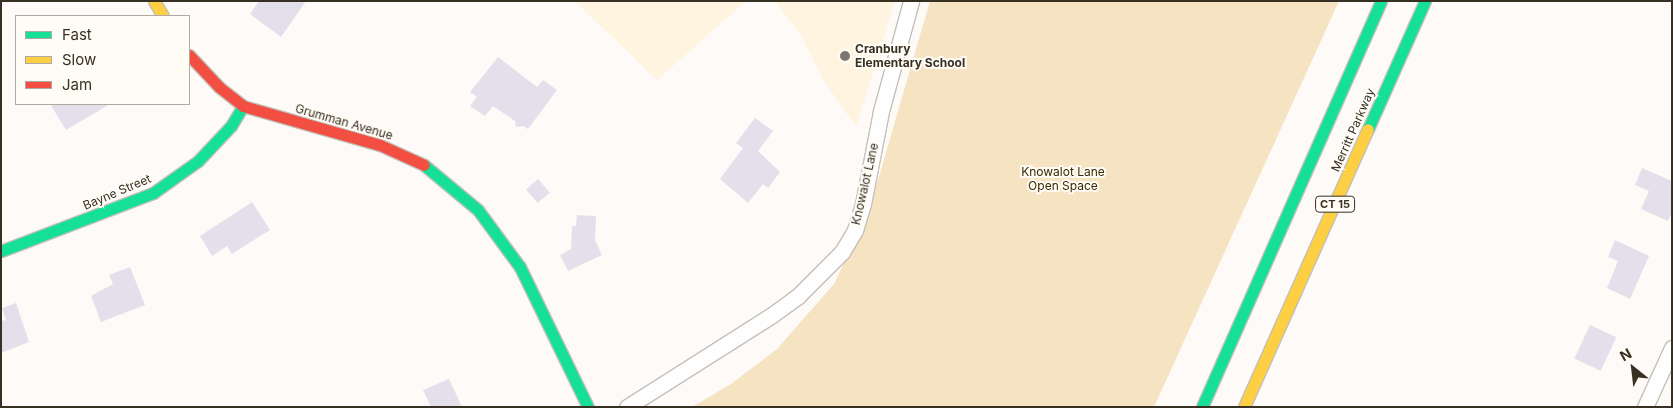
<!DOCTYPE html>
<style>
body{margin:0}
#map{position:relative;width:1673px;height:408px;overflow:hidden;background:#fdfaf7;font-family:Inter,sans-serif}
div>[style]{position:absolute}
.built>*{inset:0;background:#fef4e0}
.green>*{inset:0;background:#f5e3c2}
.building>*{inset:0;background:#e4e0eb;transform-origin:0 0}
.roads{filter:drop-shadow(1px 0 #c4c0b9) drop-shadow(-1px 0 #c4c0b9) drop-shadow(0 1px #c4c0b9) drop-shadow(0 -1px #c4c0b9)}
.street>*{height:15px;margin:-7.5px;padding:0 7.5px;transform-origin:7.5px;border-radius:7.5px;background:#fffefe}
.fast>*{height:11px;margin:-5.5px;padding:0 5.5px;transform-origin:5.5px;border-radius:5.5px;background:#16e098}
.slow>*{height:11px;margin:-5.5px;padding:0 5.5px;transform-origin:5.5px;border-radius:5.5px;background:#ffcf43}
.jam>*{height:11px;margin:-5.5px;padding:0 5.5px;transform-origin:5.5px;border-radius:5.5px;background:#f24e42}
.dots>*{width:14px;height:14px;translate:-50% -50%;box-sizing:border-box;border:2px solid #fffbf5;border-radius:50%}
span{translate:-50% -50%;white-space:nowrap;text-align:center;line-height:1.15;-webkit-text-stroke:4px #fffbf5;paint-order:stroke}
.shield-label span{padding:1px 4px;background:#fffbf5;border:1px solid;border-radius:4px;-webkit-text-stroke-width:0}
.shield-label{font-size:11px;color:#373124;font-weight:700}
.poi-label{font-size:12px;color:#373124;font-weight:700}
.left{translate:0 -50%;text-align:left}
.street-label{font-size:12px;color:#373124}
.park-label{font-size:12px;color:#392800}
.frame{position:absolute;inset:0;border:2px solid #373124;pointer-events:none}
.legend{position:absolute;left:15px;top:15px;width:175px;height:90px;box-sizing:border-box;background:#fffbf5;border:1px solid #afaaa1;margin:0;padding:6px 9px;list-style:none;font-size:15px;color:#373124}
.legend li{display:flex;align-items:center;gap:10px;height:25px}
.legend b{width:25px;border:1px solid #afaaa1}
.north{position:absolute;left:1608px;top:343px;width:50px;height:50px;-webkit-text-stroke:4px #fffbf5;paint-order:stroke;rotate:331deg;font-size:14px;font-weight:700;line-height:20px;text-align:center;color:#373124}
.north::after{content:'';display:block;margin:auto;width:18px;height:22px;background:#373124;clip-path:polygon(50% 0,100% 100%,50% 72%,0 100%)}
</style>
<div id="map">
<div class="built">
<i style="clip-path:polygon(575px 1px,746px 1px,657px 80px)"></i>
<i style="clip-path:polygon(775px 1px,895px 1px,856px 127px,822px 78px,800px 34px)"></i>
</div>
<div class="green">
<i style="clip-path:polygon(930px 1px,1339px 1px,1154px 407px,692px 407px,731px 384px,777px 349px,834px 284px,869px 211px)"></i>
</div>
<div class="building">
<i style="clip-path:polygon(259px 1px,306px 1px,281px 37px,250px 14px)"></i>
<i style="clip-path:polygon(498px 57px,537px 87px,543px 80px,557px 90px,528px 129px,523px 126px,516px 127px,515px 121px,493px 106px,485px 116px,470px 106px,477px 97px,470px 92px)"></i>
<i style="clip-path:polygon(50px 104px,110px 104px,66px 130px)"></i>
<i style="clip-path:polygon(755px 118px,773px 131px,758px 151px,780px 172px,768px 188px,763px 184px,748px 203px,720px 179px,743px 148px,736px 143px)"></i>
<i style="clip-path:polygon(1642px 168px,1672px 181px,1672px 212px,1668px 221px,1641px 209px,1649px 191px,1635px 185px)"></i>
<i style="left:538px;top:179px;width:18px;height:16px;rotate:49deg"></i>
<i style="clip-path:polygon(252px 202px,270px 230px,232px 254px,227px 246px,212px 256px,200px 236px)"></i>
<i style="clip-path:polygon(577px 215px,596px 216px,595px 240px,602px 255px,568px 271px,560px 255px,571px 249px,572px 226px,576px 226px)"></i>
<i style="clip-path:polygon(1615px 240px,1649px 256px,1630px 299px,1607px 288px,1618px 261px,1608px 257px)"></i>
<i style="clip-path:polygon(130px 267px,145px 305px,101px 322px,91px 296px,113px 284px,109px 275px)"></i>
<i style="clip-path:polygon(16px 303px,29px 342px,1px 353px,1px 321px,6px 320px,2px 308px)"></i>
<i style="left:1590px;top:325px;width:29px;height:37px;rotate:25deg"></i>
<i style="clip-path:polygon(449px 379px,462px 407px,431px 407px,423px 390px)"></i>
</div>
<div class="roads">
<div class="street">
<i style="left:627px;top:407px;width:172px;rotate:-32.4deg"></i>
<i style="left:772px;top:315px;width:32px;rotate:-36deg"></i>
<i style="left:798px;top:296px;width:62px;rotate:-45deg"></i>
<i style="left:842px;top:252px;width:26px;rotate:-59deg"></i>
<i style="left:855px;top:230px;width:27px;rotate:-73deg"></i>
<i style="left:863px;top:204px;width:95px;rotate:-79deg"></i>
<i style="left:881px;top:111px;width:114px;rotate:-74.7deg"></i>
<i style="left:1645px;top:407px;width:65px;rotate:-65.4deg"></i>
</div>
<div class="fast">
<i style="left:1368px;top:129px;width:140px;rotate:-66deg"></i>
<i style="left:424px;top:165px;width:70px;rotate:39.8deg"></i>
<i style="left:478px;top:210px;width:71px;rotate:53.6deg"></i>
<i style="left:520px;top:267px;width:156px;rotate:64.1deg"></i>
<i style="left:1px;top:251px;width:163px;rotate:-20.9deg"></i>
<i style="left:153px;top:193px;width:55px;rotate:-35.4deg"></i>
<i style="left:198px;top:161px;width:48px;rotate:-46.7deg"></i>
<i style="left:231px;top:126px;width:23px;rotate:-59deg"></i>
<i style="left:1202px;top:407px;width:444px;rotate:-66.2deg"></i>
</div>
<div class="slow">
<i style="left:154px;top:1px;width:17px;rotate:59deg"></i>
<i style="left:1244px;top:407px;width:304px;rotate:-66deg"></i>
</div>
<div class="jam">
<i style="left:189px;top:55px;width:44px;rotate:46.8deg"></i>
<i style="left:219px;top:87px;width:31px;rotate:38deg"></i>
<i style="left:243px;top:106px;width:142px;rotate:15.9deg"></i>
<i style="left:380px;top:145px;width:48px;rotate:24.4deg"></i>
</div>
</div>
<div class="dots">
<i style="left:845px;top:56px;background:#7c776e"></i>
</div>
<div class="shield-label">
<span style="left:1335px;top:204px">CT 15</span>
</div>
<div class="poi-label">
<span class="left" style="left:855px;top:56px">Cranbury<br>Elementary School</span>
</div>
<div class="street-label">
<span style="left:344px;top:122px;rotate:16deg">Grumman Avenue</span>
<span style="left:1353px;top:130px;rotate:-66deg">Merritt Parkway</span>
<span style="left:865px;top:184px;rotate:-77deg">Knowalot Lane</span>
<span style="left:117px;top:192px;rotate:-23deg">Bayne Street</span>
</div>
<div class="park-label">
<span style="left:1063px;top:179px">Knowalot Lane<br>Open Space</span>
</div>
<div class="frame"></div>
<ul class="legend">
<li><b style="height:6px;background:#16e098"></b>Fast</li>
<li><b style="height:6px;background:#ffcf43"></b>Slow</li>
<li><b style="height:6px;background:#f24e42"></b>Jam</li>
</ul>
<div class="north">N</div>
</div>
